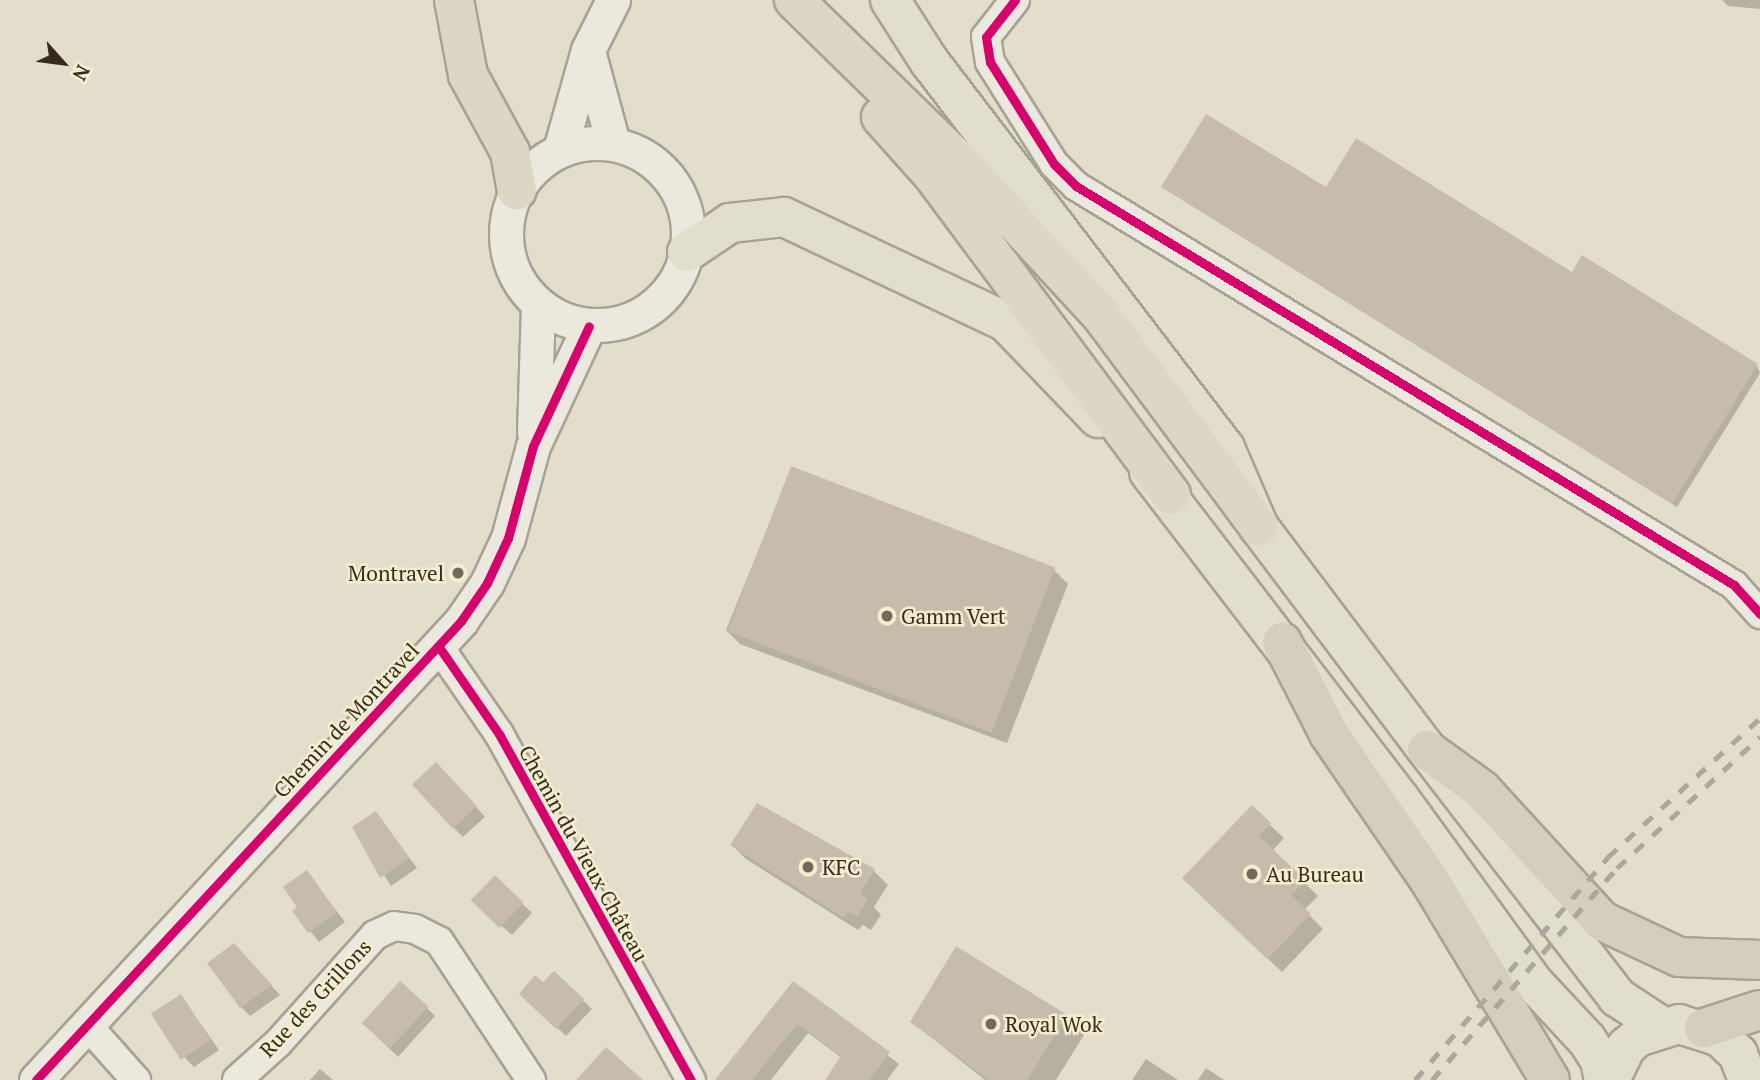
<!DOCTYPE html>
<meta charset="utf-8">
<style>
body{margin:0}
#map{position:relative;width:1760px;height:1080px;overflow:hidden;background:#e3ddcb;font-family:"PT Serif",serif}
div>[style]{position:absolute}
.shadow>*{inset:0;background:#0003}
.building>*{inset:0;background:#c7bcac;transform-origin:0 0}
.roads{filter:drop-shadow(2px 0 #a8a295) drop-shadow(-2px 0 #a8a295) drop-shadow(0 2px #a8a295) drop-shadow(0 -2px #a8a295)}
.minor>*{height:28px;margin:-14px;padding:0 14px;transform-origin:14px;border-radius:14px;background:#ebe8dd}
.tertiary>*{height:33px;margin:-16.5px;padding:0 16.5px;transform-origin:16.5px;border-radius:16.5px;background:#ebe8dd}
.tertiary>.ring{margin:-16.5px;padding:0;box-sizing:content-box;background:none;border:33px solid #ebe8dd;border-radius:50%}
.primary>*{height:38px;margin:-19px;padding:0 19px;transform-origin:19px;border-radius:19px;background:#e2dece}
.trunk>*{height:38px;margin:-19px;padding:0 19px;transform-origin:19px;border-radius:19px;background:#dcd6c5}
.motorway>*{height:38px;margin:-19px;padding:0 19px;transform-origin:19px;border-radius:19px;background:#d6cebc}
.rail>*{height:5px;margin-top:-2.5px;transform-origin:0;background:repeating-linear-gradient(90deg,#aaa79d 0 12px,transparent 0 24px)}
.cycleway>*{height:9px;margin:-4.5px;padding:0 4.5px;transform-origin:4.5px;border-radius:4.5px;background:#d6006c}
.dots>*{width:19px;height:19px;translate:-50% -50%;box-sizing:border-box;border:4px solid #f5edd0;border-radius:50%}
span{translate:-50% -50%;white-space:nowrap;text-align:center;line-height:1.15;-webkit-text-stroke:5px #f5edd0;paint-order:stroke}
.poi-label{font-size:21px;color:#362b1d}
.right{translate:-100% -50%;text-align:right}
.left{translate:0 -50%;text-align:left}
.street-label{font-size:21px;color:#362b1d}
.north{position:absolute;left:28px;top:28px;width:70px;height:70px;-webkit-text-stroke:5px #f5edd0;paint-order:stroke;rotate:118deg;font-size:19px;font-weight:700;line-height:28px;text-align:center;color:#362b1d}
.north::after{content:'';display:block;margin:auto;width:24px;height:32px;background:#362b1d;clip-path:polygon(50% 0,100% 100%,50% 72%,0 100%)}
</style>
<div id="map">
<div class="shadow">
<i style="clip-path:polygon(1722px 0,1760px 0,1760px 9px,1728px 6px)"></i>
<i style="clip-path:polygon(1163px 187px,1573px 274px,1583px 258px,1757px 366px,1760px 373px,1677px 507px)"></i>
<i style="clip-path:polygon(792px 468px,1054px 570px,1068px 584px,1007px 743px,740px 644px,726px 630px)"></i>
<i style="clip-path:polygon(446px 773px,485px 817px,463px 837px,454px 828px)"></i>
<i style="clip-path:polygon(1252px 808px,1284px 838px,1272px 851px,1318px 896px,1304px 910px,1323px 929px,1282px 972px,1198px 892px)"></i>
<i style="clip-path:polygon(376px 813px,417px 868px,391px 886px,355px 828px)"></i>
<i style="clip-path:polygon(732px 845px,874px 871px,888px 885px,874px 907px,881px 915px,871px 930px,863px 925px,858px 930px,746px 859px)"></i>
<i style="clip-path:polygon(307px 872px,345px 922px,319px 942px,294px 911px,300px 907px)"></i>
<i style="clip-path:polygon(495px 878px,532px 913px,512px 935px,483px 909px)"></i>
<i style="clip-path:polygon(243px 955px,280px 995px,250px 1016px,241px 1007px)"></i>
<i style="clip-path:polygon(554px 973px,592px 1009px,566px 1036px,521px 993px,543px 984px)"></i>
<i style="clip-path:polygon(793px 983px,899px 1064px,887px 1080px,827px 1080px,842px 1058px,808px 1033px,771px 1080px,717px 1080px)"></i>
<i style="clip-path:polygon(181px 996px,219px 1050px,194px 1067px,185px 1058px)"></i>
<i style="clip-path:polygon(426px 1007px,435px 1016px,398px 1057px,364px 1024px)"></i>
<i style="clip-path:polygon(1066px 1016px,1084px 1035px,1056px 1080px,985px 1080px,912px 1022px)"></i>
<i style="clip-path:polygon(1146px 1059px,1178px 1080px,1132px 1080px)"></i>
<i style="clip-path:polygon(1206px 1068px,1224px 1080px,1198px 1080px)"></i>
<i style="clip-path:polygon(320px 1069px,333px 1080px,310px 1080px)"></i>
</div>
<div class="building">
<i style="clip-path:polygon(1206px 114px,1326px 187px,1356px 138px,1572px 272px,1582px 255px,1758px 364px,1672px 504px,1161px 187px)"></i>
<i style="left:791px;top:466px;width:283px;height:177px;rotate:21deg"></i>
<i style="left:436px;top:762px;width:60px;height:33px;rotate:47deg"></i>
<i style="clip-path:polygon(757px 803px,875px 869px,860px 894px,868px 899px,857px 917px,848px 912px,844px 918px,730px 845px)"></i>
<i style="clip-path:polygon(1252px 805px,1271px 823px,1259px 836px,1306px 881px,1291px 895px,1311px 914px,1267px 959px,1182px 878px)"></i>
<i style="clip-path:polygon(376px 811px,409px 858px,380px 878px,352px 827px)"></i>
<i style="clip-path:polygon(307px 870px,337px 912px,308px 933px,292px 911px,297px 907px,283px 887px)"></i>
<i style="left:495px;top:875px;width:40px;height:35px;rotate:44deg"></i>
<i style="clip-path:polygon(234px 943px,272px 985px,240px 1008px,207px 963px)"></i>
<i style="clip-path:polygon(956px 946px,1067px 1015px,1027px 1080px,989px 1080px,910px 1022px)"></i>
<i style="clip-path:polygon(554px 971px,584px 999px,556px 1029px,519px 994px,535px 975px,543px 982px)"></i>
<i style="left:400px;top:981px;width:38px;height:57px;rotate:42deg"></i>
<i style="clip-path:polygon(793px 981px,890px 1052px,869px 1080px,825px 1080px,841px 1056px,797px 1024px,752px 1080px,715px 1080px)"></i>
<i style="left:181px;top:994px;width:55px;height:36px;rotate:57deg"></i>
<i style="clip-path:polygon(606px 1047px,643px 1080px,576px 1080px)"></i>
</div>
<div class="roads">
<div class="minor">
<i style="left:1015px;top:0;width:47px;rotate:128.1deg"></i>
<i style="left:986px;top:37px;width:25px;rotate:81deg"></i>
<i style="left:990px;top:62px;width:120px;rotate:57.9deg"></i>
<i style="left:1054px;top:164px;width:31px;rotate:45deg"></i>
<i style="left:1076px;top:186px;width:770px;rotate:31.23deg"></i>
<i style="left:1734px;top:585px;width:39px;rotate:48deg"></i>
<i style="left:439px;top:647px;width:106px;rotate:55.4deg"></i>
<i style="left:499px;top:734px;width:396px;rotate:61deg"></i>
<i style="left:87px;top:1025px;width:74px;rotate:48.3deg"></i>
<i style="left:237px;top:1080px;width:55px;rotate:-42.1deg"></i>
<i style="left:278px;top:1043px;width:145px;rotate:-48.1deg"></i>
<i style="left:375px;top:935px;width:21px;rotate:-25deg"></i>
<i style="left:394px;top:926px;width:21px;rotate:8deg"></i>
<i style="left:415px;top:929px;width:27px;rotate:27deg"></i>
<i style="left:439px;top:941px;width:167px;rotate:56.5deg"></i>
</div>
<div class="tertiary">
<i style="left:588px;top:51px;width:95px;rotate:74.8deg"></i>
<i class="ring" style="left:506px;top:143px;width:149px;height:149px"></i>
<i style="left:560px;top:150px;width:104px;rotate:-74.4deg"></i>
<i style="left:588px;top:50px;width:56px;rotate:-63.4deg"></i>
<i style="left:534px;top:432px;width:127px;rotate:-88.2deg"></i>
<i style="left:36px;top:1080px;width:626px;rotate:-47.2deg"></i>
<i style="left:461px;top:621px;width:46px;rotate:-55.6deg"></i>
<i style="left:487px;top:583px;width:50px;rotate:-65deg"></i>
<i style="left:508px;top:538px;width:95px;rotate:-74.8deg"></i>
<i style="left:533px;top:446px;width:132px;rotate:-65deg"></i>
</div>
<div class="primary">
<i style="left:890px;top:0;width:72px;rotate:57.4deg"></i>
<i style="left:929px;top:61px;width:487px;rotate:52.6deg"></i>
<i style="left:1225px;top:448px;width:86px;rotate:66.7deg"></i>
<i style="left:1259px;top:527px;width:279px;rotate:53deg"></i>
<i style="left:1427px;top:750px;width:312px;rotate:52.4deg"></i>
<i style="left:1617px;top:997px;width:53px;rotate:33.4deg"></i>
<i style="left:687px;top:252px;width:52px;rotate:-34deg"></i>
<i style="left:730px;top:223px;width:54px;rotate:-6.3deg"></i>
<i style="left:784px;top:217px;width:246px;rotate:25.3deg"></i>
<i style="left:1006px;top:322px;width:133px;rotate:46.2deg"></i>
<i style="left:1149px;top:472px;width:412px;rotate:52.5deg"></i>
<i style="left:1400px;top:799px;width:225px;rotate:54deg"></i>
<i style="left:1532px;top:981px;width:81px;rotate:47deg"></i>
<i style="left:1587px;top:1040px;width:24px;rotate:57deg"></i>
<i style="left:1600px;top:1060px;width:20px;rotate:79deg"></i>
<i style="left:1610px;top:1080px;width:37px;rotate:-64deg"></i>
<i style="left:1626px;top:1047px;width:16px;rotate:-40deg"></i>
<i style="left:1638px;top:1037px;width:43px;rotate:-17.6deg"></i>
<i style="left:1679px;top:1024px;width:43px;rotate:17.6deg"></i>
<i style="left:1720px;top:1037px;width:25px;rotate:43deg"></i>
<i style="left:1738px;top:1054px;width:28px;rotate:69deg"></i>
</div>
<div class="trunk">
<i style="left:454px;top:0;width:76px;rotate:79.4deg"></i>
<i style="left:468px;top:75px;width:88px;rotate:61.4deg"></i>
<i style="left:510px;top:152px;width:39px;rotate:80deg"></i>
<i style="left:794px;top:0;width:229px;rotate:44.3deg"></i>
<i style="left:958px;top:160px;width:211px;rotate:47.3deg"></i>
<i style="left:1101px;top:315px;width:264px;rotate:53.3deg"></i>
<i style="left:881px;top:117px;width:76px;rotate:48.2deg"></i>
<i style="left:932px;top:174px;width:400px;rotate:53.3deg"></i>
</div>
<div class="motorway">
<i style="left:1282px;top:642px;width:103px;rotate:62.9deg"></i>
<i style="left:1329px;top:734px;width:178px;rotate:55.5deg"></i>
<i style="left:1430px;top:881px;width:232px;rotate:58.9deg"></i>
<i style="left:1427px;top:750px;width:68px;rotate:36deg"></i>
<i style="left:1482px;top:790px;width:178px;rotate:47.5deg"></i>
<i style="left:1602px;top:921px;width:85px;rotate:25.1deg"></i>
<i style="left:1679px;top:957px;width:81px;rotate:2.1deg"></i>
<i style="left:1704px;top:1028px;width:59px;rotate:-17.8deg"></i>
</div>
</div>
<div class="rail">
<i style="left:1415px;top:1080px;width:295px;rotate:-49.1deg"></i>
<i style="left:1608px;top:857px;width:206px;rotate:-42.4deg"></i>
<i style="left:1432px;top:1080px;width:281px;rotate:-48.9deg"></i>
<i style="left:1617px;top:868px;width:194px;rotate:-42.5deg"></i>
</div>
<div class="cycleway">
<i style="left:1015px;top:0;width:47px;rotate:128.1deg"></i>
<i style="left:986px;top:37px;width:25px;rotate:81deg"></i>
<i style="left:990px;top:62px;width:120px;rotate:57.9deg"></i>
<i style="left:1054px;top:164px;width:31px;rotate:45deg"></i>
<i style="left:1076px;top:186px;width:770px;rotate:31.23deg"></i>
<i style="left:1734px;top:585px;width:39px;rotate:48deg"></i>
<i style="left:439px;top:647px;width:106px;rotate:55.4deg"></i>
<i style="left:499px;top:734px;width:396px;rotate:61deg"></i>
<i style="left:36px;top:1080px;width:626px;rotate:-47.2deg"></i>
<i style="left:461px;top:621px;width:46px;rotate:-55.6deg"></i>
<i style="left:487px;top:583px;width:50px;rotate:-65deg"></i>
<i style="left:508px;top:538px;width:95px;rotate:-74.8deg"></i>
<i style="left:533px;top:446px;width:132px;rotate:-65deg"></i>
</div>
<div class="dots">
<i style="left:458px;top:573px;background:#73695a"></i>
<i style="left:887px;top:616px;background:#73695a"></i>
<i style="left:808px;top:867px;background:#73695a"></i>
<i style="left:1252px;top:874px;background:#73695a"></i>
<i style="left:991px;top:1024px;background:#73695a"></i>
</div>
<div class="poi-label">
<span class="right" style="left:444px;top:573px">Montravel</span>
<span class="left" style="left:901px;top:616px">Gamm Vert</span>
<span class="left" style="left:822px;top:867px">KFC</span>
<span class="left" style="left:1266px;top:874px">Au Bureau</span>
<span class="left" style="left:1005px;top:1024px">Royal Wok</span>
</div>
<div class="street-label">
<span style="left:346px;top:720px;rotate:-47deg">Chemin de Montravel</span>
<span style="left:584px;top:853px;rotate:61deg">Chemin du Vieux Château</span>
<span style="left:315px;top:998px;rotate:-47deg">Rue des Grillons</span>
</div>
<div class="north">N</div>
</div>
